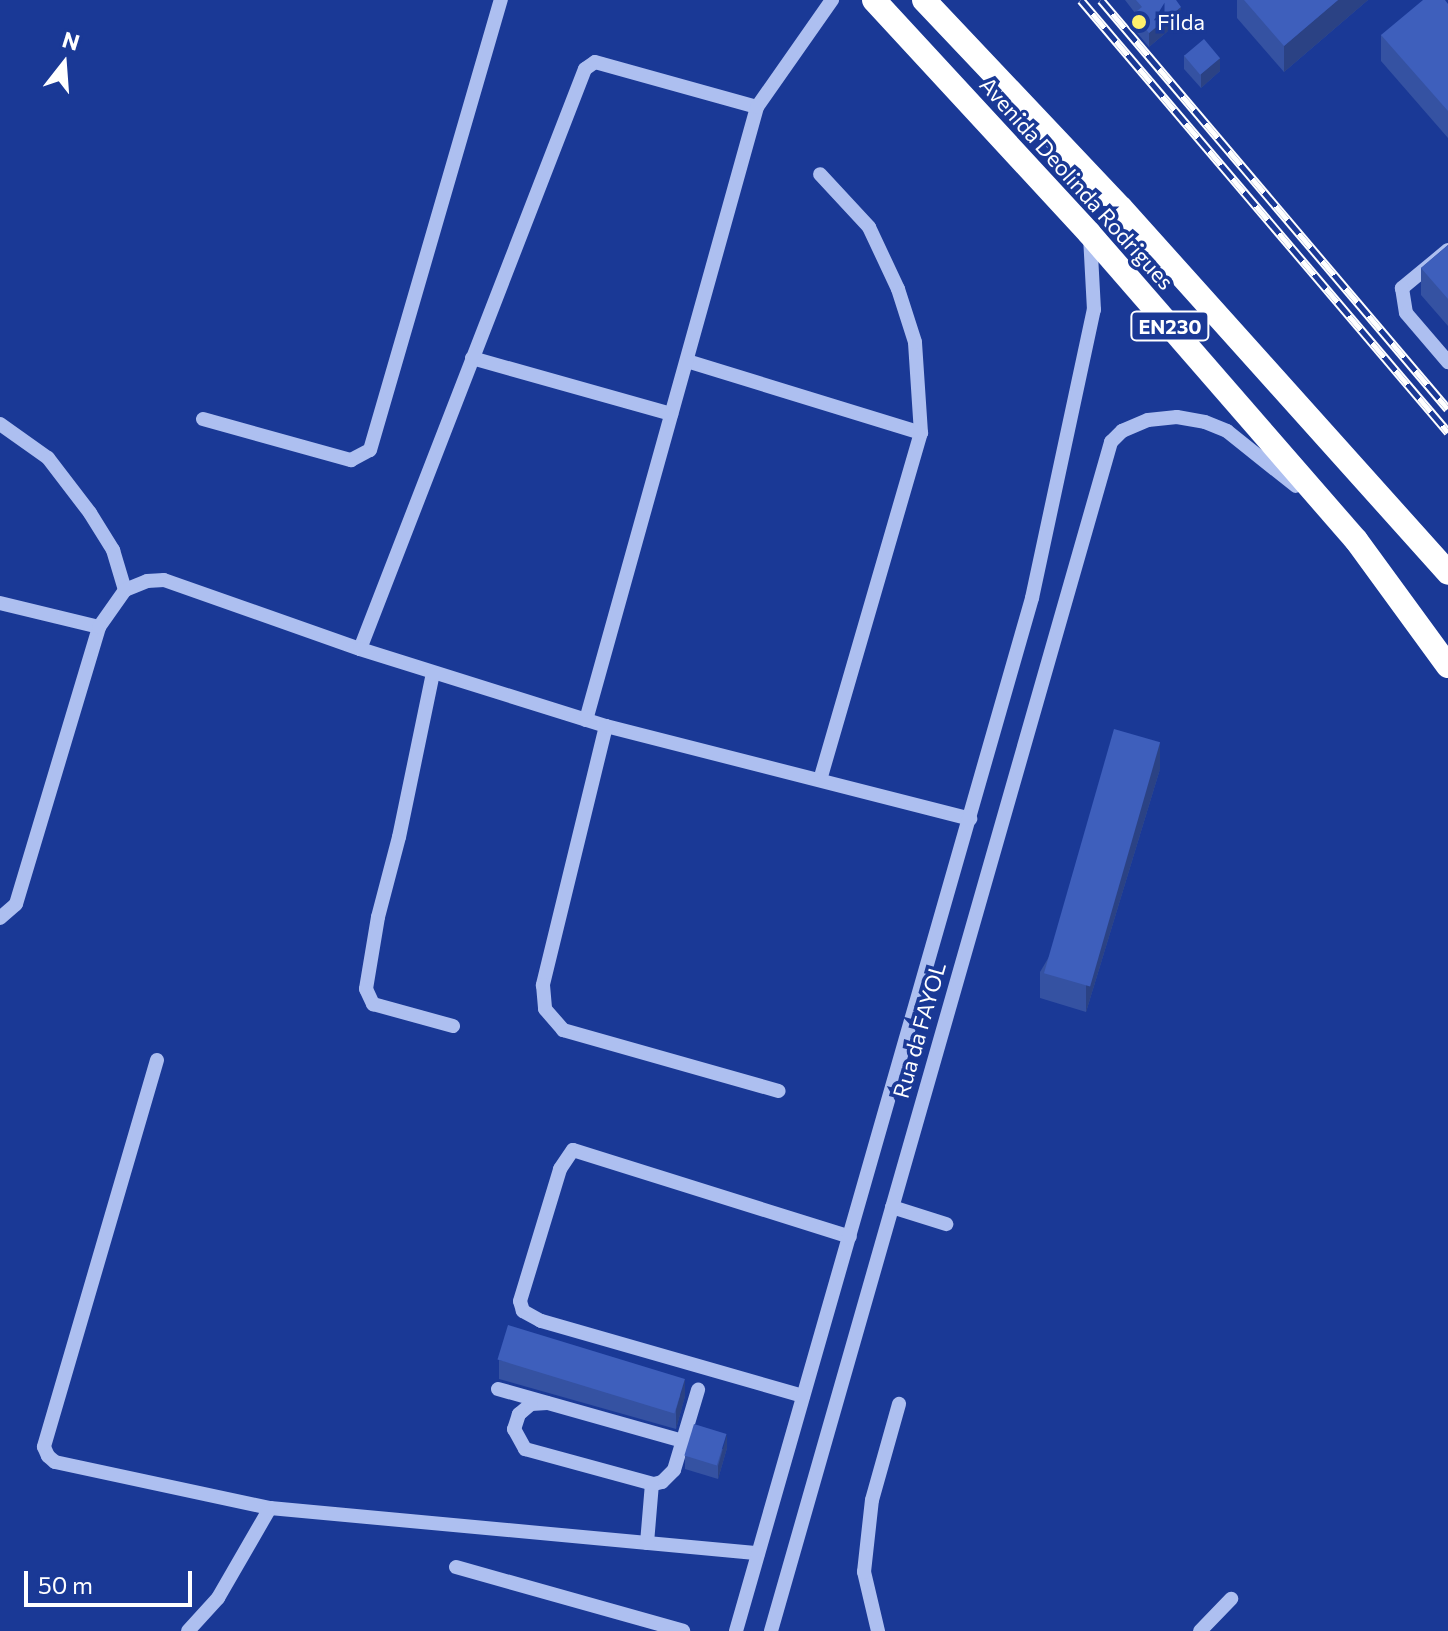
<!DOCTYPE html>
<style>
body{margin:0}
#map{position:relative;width:1448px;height:1631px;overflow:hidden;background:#1a3996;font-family:Commissioner,sans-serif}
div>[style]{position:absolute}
.minor>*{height:14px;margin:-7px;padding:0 7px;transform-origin:7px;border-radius:7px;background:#adbff0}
.highway>*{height:24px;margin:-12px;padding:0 12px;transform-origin:12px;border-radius:12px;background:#fff}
.rail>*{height:9px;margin-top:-4.5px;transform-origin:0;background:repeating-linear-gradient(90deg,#1a3996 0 18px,#fff 0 36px);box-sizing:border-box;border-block:2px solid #fff}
.wall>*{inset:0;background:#3552a2}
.shaded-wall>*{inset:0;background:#2b4284}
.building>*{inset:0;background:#3e5fbc;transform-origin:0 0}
.dots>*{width:22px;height:22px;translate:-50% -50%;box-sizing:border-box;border:4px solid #1a3996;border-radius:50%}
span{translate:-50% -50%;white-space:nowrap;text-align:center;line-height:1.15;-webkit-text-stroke:7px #1a3996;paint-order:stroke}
.shield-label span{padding:2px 6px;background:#1a3996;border:2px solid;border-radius:6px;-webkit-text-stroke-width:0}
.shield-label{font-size:20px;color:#fff;font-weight:700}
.poi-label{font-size:22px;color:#fff}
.left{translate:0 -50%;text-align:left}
.street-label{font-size:22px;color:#fff}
.north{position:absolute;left:24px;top:24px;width:80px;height:80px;-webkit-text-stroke:6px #1a3996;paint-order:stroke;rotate:17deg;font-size:22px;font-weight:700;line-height:32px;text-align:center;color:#fff}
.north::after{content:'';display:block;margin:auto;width:28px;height:36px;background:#fff;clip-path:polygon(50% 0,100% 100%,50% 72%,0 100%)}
.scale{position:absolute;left:24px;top:1571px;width:168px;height:36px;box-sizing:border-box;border:4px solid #fff;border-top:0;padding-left:10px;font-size:24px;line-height:28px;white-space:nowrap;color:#fff;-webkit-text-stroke:6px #1a3996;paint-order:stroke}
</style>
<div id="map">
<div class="minor">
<i style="left:1448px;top:250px;width:60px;rotate:140.4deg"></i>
<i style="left:1402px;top:288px;width:25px;rotate:81deg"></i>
<i style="left:1406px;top:313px;width:65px;rotate:49.4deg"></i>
<i style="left:472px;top:358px;width:207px;rotate:15.7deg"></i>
<i style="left:687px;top:361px;width:245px;rotate:17.1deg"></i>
<i style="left:203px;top:419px;width:154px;rotate:15.5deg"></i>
<i style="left:351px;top:460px;width:21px;rotate:-28deg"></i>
<i style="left:370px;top:450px;width:469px;rotate:-73.8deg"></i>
<i style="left:0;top:424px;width:59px;rotate:35.3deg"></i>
<i style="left:48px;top:458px;width:69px;rotate:52.6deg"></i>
<i style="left:90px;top:513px;width:44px;rotate:58.1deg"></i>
<i style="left:113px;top:550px;width:42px;rotate:73.3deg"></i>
<i style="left:0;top:603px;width:102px;rotate:13.6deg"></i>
<i style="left:360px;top:649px;width:622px;rotate:-68.8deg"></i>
<i style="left:585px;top:69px;width:12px;rotate:-35deg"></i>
<i style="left:595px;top:62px;width:168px;rotate:15.5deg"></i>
<i style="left:433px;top:673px;width:167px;rotate:101.7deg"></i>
<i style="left:399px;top:837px;width:83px;rotate:104.7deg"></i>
<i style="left:378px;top:917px;width:73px;rotate:99.5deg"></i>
<i style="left:366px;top:989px;width:17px;rotate:65deg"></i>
<i style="left:373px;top:1004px;width:83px;rotate:15.4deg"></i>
<i style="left:586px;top:720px;width:636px;rotate:-74.41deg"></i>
<i style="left:757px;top:107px;width:131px;rotate:-55deg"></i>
<i style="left:606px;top:726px;width:267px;rotate:103.7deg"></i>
<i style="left:543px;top:985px;width:24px;rotate:85deg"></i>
<i style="left:545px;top:1009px;width:28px;rotate:49deg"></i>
<i style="left:563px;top:1030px;width:224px;rotate:15.8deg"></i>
<i style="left:820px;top:780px;width:361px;rotate:-73.8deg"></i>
<i style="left:921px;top:433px;width:91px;rotate:-93.8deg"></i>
<i style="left:915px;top:342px;width:56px;rotate:-107.8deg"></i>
<i style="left:898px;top:289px;width:68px;rotate:-115.1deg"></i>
<i style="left:869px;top:227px;width:72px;rotate:-132.8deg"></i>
<i style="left:0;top:918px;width:21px;rotate:-41deg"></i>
<i style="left:16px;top:904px;width:289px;rotate:-73.3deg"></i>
<i style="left:99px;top:627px;width:45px;rotate:-54.9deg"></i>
<i style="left:125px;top:590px;width:24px;rotate:-22deg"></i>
<i style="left:147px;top:581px;width:17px;rotate:-3deg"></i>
<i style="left:164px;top:580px;width:208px;rotate:19.4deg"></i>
<i style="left:360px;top:649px;width:258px;rotate:17.4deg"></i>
<i style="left:606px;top:726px;width:376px;rotate:14.3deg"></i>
<i style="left:157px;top:1060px;width:403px;rotate:106.3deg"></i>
<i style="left:44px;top:1447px;width:10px;rotate:66deg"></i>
<i style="left:48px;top:1456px;width:9px;rotate:41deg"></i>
<i style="left:55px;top:1462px;width:220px;rotate:12.1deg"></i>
<i style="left:270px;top:1508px;width:490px;rotate:5.3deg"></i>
<i style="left:892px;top:1207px;width:57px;rotate:17.5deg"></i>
<i style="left:498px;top:1389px;width:192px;rotate:15.7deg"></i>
<i style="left:803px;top:1396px;width:273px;rotate:-164deg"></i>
<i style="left:541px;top:1321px;width:21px;rotate:-151deg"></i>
<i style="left:523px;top:1311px;width:10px;rotate:-107deg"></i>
<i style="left:520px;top:1301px;width:138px;rotate:-73.1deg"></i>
<i style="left:560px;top:1169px;width:23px;rotate:-56deg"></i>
<i style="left:573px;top:1150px;width:290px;rotate:17.4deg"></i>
<i style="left:547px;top:1403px;width:16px;rotate:176deg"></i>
<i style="left:531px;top:1404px;width:16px;rotate:140deg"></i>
<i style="left:519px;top:1414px;width:16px;rotate:108deg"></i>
<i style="left:514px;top:1429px;width:23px;rotate:61deg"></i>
<i style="left:525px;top:1449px;width:134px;rotate:15.2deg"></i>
<i style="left:654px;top:1484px;width:8px;rotate:-14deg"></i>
<i style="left:662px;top:1482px;width:17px;rotate:-45deg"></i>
<i style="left:674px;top:1470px;width:84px;rotate:-73.3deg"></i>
<i style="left:647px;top:1543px;width:59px;rotate:-85.2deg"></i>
<i style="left:456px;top:1567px;width:236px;rotate:15.7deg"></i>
<i style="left:188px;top:1631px;width:45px;rotate:-47.7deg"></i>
<i style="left:218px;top:1598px;width:104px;rotate:-60deg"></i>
<i style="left:736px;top:1631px;width:1075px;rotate:-74.01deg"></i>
<i style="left:1032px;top:598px;width:295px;rotate:-77.9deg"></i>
<i style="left:1094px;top:310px;width:73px;rotate:-93.1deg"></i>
<i style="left:771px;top:1631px;width:1237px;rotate:-74.04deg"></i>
<i style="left:1111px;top:442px;width:16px;rotate:-45deg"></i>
<i style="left:1122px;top:431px;width:28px;rotate:-23deg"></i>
<i style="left:1148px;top:420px;width:29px;rotate:-6deg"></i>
<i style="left:1177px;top:417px;width:28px;rotate:10deg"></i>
<i style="left:1205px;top:422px;width:24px;rotate:22deg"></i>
<i style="left:1227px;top:431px;width:88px;rotate:38.6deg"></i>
<i style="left:878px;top:1631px;width:61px;rotate:-103.3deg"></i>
<i style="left:864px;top:1572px;width:72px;rotate:-83.7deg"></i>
<i style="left:872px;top:1500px;width:100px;rotate:-74.3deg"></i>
<i style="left:1200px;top:1631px;width:45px;rotate:-45.9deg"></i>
</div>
<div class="highway">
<i style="left:874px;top:0;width:317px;rotate:47.3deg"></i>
<i style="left:1089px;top:233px;width:407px;rotate:49deg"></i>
<i style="left:1356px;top:540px;width:156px;rotate:53.9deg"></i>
<i style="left:924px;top:0;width:286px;rotate:46.6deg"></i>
<i style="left:1121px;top:208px;width:490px;rotate:48.1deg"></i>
</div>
<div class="rail">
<i style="left:1081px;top:0;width:567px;rotate:49.65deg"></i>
<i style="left:1101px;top:0;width:536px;rotate:49.69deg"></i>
</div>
<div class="wall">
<i style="clip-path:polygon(1125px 0,1176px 0,1181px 20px,1149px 47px,1133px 28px,1133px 14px,1135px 13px)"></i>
<i style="clip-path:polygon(1237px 0,1368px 0,1284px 72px,1237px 18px)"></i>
<i style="clip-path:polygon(1448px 4px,1448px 138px,1381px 61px,1381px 35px)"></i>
<i style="clip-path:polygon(1184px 55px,1220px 71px,1201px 88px,1184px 69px)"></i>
<i style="clip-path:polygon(1448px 245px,1448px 326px,1421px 295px,1421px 268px)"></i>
<i style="clip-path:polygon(1160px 769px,1086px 1012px,1040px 998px,1040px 972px)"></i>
<i style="clip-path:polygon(499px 1360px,685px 1396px,676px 1429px,499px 1379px)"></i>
<i style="clip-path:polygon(727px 1448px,718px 1479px,685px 1469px,685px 1456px)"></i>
</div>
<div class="shaded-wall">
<i style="clip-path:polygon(1338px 0,1368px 0,1284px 72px,1284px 46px)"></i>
<i style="clip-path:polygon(1181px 7px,1181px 20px,1149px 47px,1149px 33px)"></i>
<i style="clip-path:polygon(1220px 58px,1220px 71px,1201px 88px,1201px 74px)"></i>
<i style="clip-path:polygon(1160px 742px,1160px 769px,1086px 1012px,1086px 986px)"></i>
<i style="clip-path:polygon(685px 1378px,685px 1396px,676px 1429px,676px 1410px)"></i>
<i style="clip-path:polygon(727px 1434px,727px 1448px,718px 1479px,718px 1466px)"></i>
</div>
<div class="building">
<i style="clip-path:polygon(1136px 0,1176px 0,1181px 7px,1149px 33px,1133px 14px,1142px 7px)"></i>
<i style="clip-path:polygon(1244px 0,1338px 0,1284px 46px)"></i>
<i style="clip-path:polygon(1423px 0,1445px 0,1448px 4px,1448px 111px,1381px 35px)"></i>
<i style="left:1204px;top:39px;width:25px;height:26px;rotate:50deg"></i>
<i style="clip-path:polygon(1448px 245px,1448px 299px,1421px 268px)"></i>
<i style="left:1114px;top:729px;width:48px;height:254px;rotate:16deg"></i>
<i style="left:508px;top:1325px;width:185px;height:36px;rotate:17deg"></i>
<i style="left:694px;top:1424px;width:34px;height:33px;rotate:17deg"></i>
</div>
<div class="dots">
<i style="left:1139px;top:22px;background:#fff06c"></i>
</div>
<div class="shield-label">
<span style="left:1170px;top:326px">EN230</span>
</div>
<div class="poi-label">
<span class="left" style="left:1157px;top:22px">Filda</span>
</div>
<div class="street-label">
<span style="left:1077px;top:183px;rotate:48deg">Avenida Deolinda Rodrigues</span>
<span style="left:919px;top:1030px;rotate:-74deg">Rua da FAYOL</span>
</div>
<div class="north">N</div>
<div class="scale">50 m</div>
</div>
